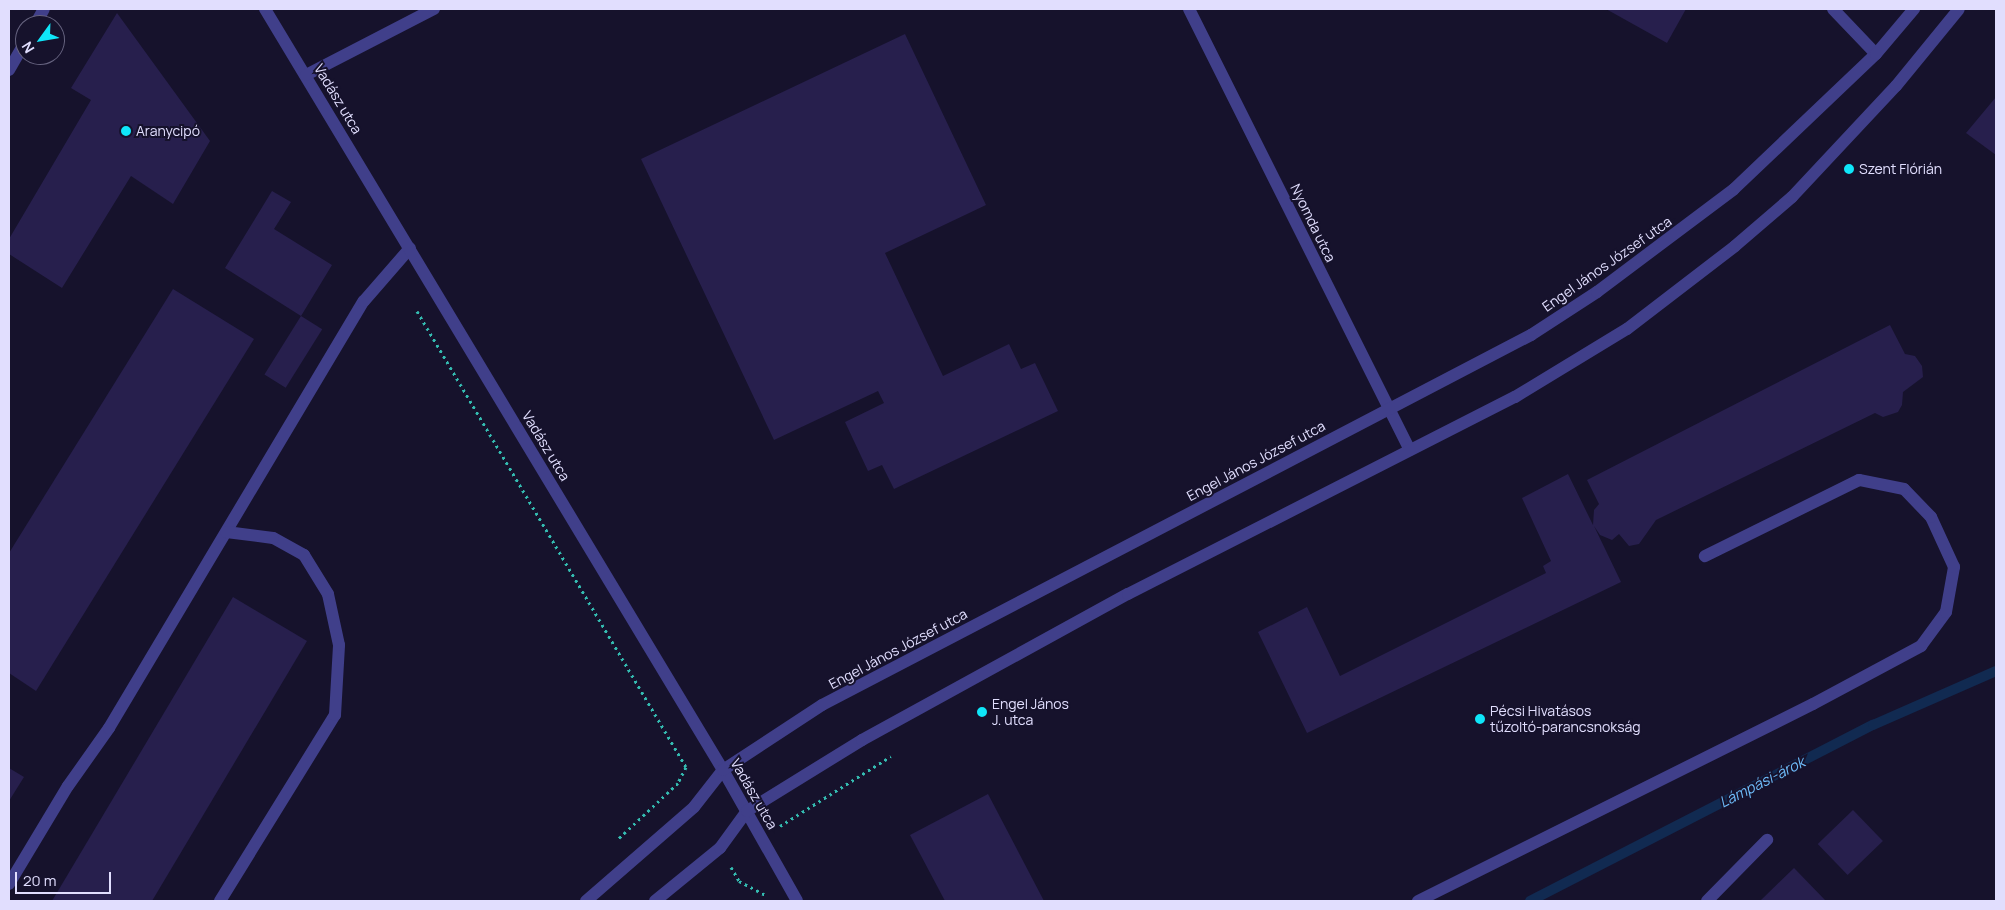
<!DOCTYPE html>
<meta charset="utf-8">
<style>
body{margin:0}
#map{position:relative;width:2005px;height:910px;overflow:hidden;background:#16122c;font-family:Manrope,sans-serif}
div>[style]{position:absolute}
.stream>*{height:10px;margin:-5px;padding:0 5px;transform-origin:5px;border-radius:5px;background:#112a51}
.building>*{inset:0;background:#271f4d;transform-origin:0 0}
.path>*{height:3px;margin-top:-1.5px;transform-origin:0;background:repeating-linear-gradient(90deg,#34bcb1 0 2.5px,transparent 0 6.5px)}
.service>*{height:12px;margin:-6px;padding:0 6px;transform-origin:6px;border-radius:6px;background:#403f8a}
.minor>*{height:12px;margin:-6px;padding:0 6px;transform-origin:6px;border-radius:6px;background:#403f8a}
.tertiary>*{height:12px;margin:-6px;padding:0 6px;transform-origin:6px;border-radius:6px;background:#403f8a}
.dots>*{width:14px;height:14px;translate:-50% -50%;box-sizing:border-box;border:2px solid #16122c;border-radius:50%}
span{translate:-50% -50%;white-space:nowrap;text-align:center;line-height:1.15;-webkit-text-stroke:4px #16122c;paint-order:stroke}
.street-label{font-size:14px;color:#e1defe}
.poi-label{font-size:14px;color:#e1defe}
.left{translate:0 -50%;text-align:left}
.water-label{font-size:15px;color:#6fbdfb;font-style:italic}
.frame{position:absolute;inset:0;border:10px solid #e1defe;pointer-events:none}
.north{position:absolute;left:15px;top:15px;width:50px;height:50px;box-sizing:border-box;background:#16122c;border:1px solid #676480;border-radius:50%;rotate:238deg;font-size:14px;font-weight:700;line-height:20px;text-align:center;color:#e1defe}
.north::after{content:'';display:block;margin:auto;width:18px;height:22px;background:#0fe6f9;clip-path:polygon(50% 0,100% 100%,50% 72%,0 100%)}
.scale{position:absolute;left:15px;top:872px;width:96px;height:22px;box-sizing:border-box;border:2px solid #e1defe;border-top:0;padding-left:6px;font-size:15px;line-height:18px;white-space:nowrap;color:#e1defe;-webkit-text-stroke:4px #16122c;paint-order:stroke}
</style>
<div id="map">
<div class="stream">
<i style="left:1530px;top:901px;width:386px;rotate:-27.2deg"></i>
<i style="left:1873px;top:725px;width:134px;rotate:-23.7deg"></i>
</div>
<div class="building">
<i style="clip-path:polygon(1606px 9px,1686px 9px,1667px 43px)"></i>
<i style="clip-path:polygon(117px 13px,210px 141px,173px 204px,131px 176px,62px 288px,9px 254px,9px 239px,91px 100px,71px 88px)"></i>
<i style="clip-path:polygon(905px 34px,986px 205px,885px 253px,943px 376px,1009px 344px,1021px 369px,1035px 363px,1058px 411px,894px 489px,882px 465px,868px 471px,845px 422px,884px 403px,878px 391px,774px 440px,641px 159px)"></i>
<i style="clip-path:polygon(1996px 97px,1996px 155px,1966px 133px)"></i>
<i style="clip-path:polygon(272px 191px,291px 202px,274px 229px,332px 265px,301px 316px,225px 268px)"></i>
<i style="clip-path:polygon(173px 289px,254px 339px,36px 691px,9px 673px,9px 553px)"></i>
<i style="left:301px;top:316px;width:25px;height:69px;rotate:32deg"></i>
<i style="clip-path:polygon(1890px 325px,1905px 354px,1915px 356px,1922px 366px,1923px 377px,1903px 392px,1902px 405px,1898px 412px,1883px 417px,1875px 413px,1656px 520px,1639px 544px,1629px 546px,1619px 534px,1612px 540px,1600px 535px,1594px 526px,1621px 582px,1307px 733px,1258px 632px,1307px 607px,1340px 676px,1546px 573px,1543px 566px,1551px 561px,1522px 498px,1568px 474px,1593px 525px,1594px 510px,1599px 504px,1587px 480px)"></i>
<i style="clip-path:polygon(233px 597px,307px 641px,152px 901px,52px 901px)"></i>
<i style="clip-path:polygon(9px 768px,24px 777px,9px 801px)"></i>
<i style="clip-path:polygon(988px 794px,1044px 901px,945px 901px,910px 835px)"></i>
<i style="left:1853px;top:810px;width:43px;height:49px;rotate:46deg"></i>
<i style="clip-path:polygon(1794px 868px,1826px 901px,1760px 901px)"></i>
</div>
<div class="path">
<i style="left:417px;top:311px;width:529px;rotate:59.46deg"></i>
<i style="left:686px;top:767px;width:18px;rotate:117deg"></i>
<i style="left:678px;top:783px;width:81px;rotate:137deg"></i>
<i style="left:780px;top:826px;width:131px;rotate:-32.2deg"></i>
<i style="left:731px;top:867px;width:16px;rotate:60deg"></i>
<i style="left:739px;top:881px;width:30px;rotate:28deg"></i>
</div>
<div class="service">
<i style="left:1833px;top:9px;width:62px;rotate:46.3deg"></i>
<i style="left:35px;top:25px;width:18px;rotate:-61deg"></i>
<i style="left:9px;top:70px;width:32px;rotate:-60deg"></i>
<i style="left:9px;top:884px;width:114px;rotate:-59deg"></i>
<i style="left:68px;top:786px;width:71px;rotate:-54.7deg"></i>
<i style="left:109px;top:728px;width:497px;rotate:-59.2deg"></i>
<i style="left:364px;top:301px;width:70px;rotate:-49deg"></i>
<i style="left:220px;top:901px;width:219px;rotate:-58.3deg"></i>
<i style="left:335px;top:715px;width:70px;rotate:-86.7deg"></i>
<i style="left:339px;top:645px;width:52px;rotate:-102.2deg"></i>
<i style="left:328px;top:594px;width:46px;rotate:-121.6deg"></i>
<i style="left:304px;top:555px;width:35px;rotate:-151deg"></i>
<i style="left:273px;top:538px;width:47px;rotate:-172.7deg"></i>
<i style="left:1418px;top:901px;width:441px;rotate:-26.5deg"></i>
<i style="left:1813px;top:704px;width:123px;rotate:-28.2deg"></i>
<i style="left:1921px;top:646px;width:42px;rotate:-53.7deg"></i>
<i style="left:1946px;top:612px;width:46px;rotate:-79.9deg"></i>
<i style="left:1954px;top:567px;width:55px;rotate:-114.7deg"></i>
<i style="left:1931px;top:517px;width:39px;rotate:-134deg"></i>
<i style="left:1904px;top:489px;width:46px;rotate:-168.7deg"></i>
<i style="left:1859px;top:480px;width:172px;rotate:153.7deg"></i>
</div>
<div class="minor">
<i style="left:265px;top:9px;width:888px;rotate:58.96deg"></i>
<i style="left:1189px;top:9px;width:493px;rotate:63.4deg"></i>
<i style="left:306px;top:75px;width:144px;rotate:-27.3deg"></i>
<i style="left:1707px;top:901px;width:86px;rotate:-45.5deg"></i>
</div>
<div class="tertiary">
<i style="left:723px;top:770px;width:150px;rotate:60.5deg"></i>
<i style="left:586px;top:901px;width:143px;rotate:-41deg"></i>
<i style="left:694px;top:807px;width:47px;rotate:-51.9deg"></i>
<i style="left:723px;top:770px;width:118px;rotate:-33.3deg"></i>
<i style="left:822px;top:705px;width:800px;rotate:-27.56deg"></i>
<i style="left:1531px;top:335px;width:79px;rotate:-33.1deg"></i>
<i style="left:1597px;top:292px;width:171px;rotate:-36.9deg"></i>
<i style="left:1734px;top:189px;width:196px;rotate:-43.6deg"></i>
<i style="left:1876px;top:54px;width:59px;rotate:-49.8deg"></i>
<i style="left:655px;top:901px;width:84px;rotate:-39.2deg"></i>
<i style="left:720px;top:848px;width:46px;rotate:-53.9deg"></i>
<i style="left:747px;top:811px;width:135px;rotate:-31.7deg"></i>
<i style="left:862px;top:740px;width:303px;rotate:-28.8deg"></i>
<i style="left:1128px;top:594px;width:434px;rotate:-27deg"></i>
<i style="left:1515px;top:397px;width:131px;rotate:-31.3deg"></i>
<i style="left:1627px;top:329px;width:136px;rotate:-37.5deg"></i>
<i style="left:1735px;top:246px;width:75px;rotate:-40.7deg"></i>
<i style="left:1792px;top:197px;width:152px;rotate:-46.9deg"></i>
<i style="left:1896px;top:86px;width:99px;rotate:-50.7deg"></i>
</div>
<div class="dots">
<i style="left:126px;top:131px;background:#0fe6f9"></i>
<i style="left:1849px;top:169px;background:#0fe6f9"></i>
<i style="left:982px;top:712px;background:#0fe6f9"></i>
<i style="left:1480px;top:719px;background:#0fe6f9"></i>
</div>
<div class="street-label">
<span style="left:338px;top:99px;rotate:59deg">Vadász utca</span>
<span style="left:1313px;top:223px;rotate:64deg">Nyomda utca</span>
<span style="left:1607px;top:264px;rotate:-35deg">Engel János József utca</span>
<span style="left:546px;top:446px;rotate:59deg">Vadász utca</span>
<span style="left:1256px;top:461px;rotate:-28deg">Engel János József utca</span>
<span style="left:898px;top:649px;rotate:-28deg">Engel János József utca</span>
<span style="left:754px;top:794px;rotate:60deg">Vadász utca</span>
</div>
<div class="poi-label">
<span class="left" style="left:136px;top:131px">Aranycipó</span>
<span class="left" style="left:1859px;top:169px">Szent Flórián</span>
<span class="left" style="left:992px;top:712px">Engel János<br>J. utca</span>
<span class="left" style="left:1490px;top:719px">Pécsi Hivatásos<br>tűzoltó-parancsnokság</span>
</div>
<div class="water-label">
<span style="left:1762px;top:782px;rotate:-27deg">Lámpási-árok</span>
</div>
<div class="frame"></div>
<div class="north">N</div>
<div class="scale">20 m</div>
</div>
